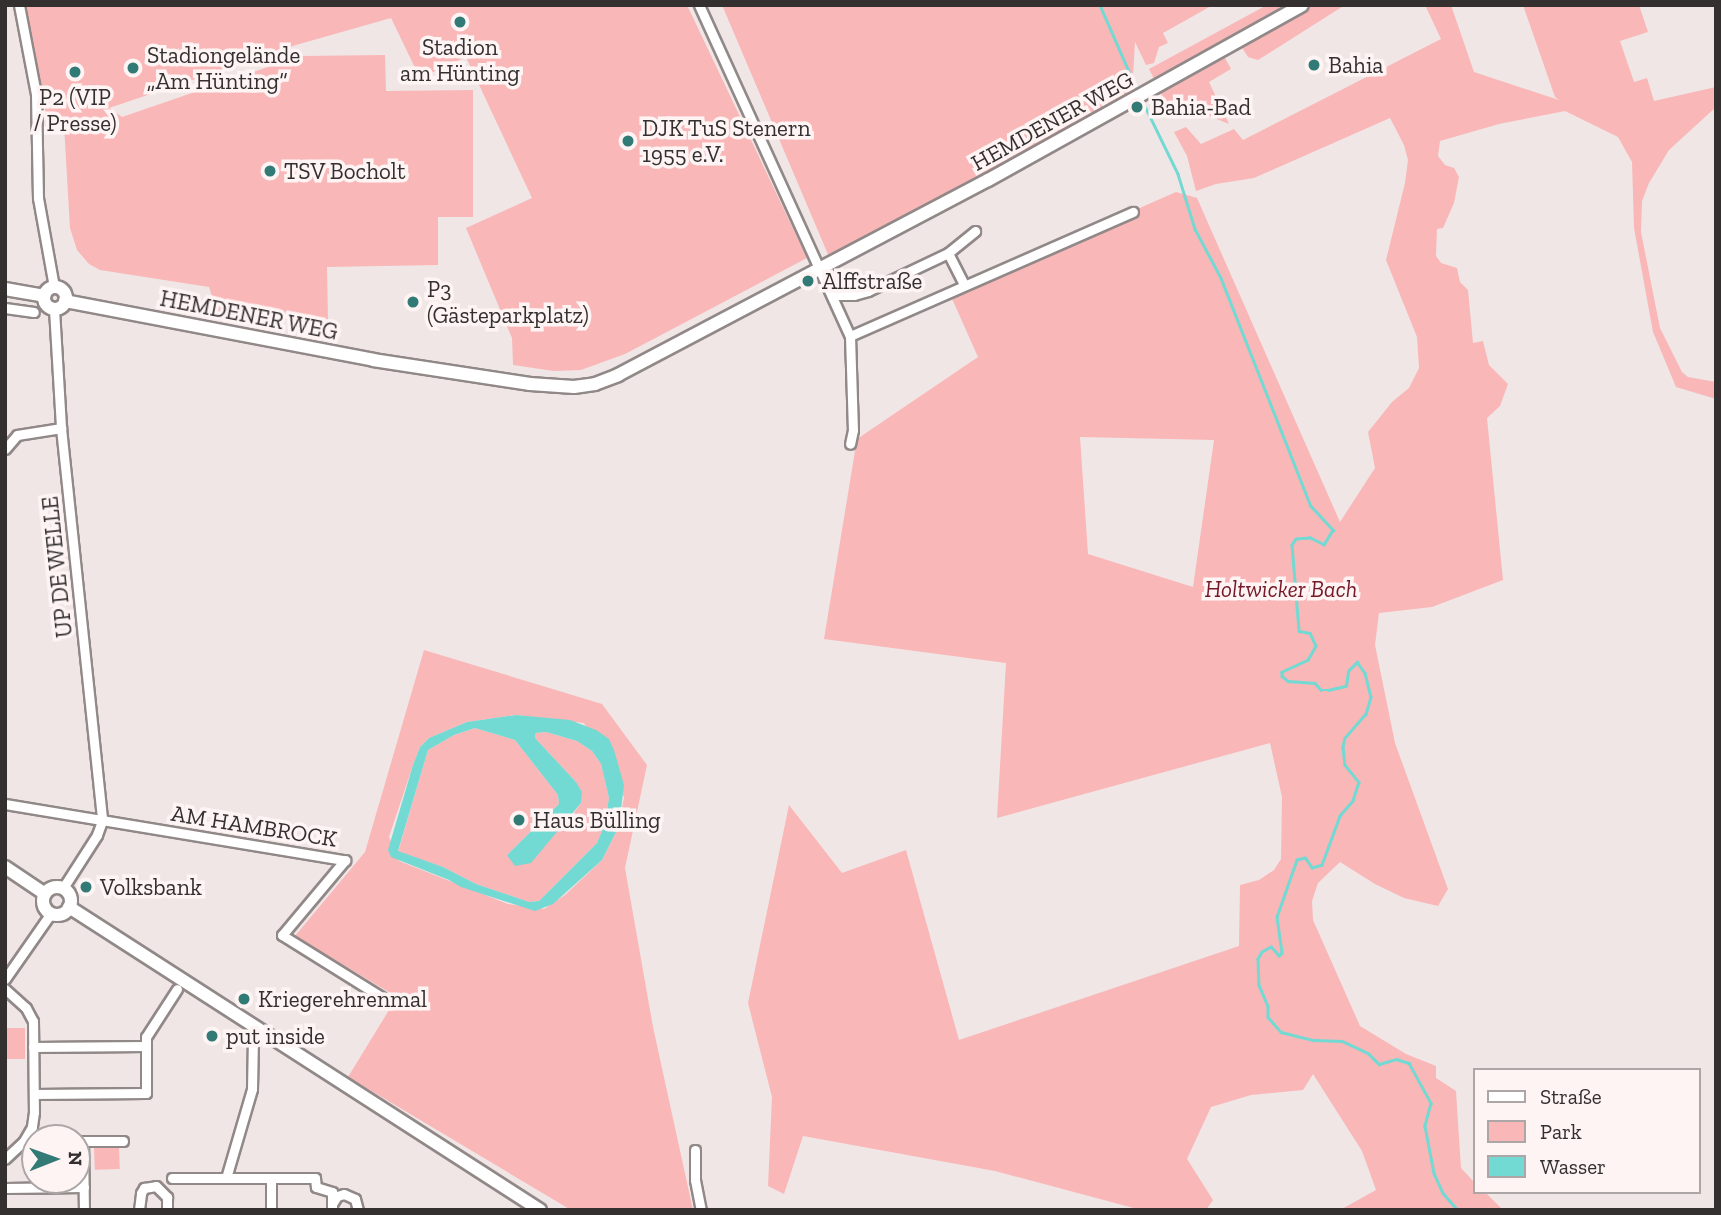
<!DOCTYPE html>
<meta charset="utf-8">
<style>
body{margin:0}
#map{position:relative;width:1721px;height:1215px;overflow:hidden;background:#f1e6e6;font-family:"Zilla Slab",serif}
div>[style]{position:absolute}
.green>*{inset:0;background:#f9b7b8;transform-origin:0 0}
.water>*{inset:0;background:#72d9d3}
.stream>*{height:2.5px;margin:-1.25px;padding:0 1.25px;transform-origin:1.25px;border-radius:1.25px;background:#72d9d3}
.roads{filter:drop-shadow(2px 0 #918888) drop-shadow(-2px 0 #918888) drop-shadow(0 2px #918888) drop-shadow(0 -2px #918888)}
.street>*{height:9px;margin:-4.5px;padding:0 4.5px;transform-origin:4.5px;border-radius:4.5px;background:#fff}
.secondary>*{height:12px;margin:-6px;padding:0 6px;transform-origin:6px;border-radius:6px;background:#fff}
.secondary>.ring{margin:-6px;padding:0;box-sizing:content-box;background:none;border:12px solid #fff;border-radius:50%}
.dots>*{width:19px;height:19px;translate:-50% -50%;box-sizing:border-box;border:4px solid #fef4f4;border-radius:50%}
span{translate:-50% -50%;white-space:nowrap;text-align:center;line-height:1.15;-webkit-text-stroke:7px #fef4f4;paint-order:stroke}
.poi-label{font-size:23px;color:#343030}
.left{translate:0 -50%;text-align:left}
.street-label{font-size:23px;color:#343030}
.park-label{font-size:23px;color:#751827;font-style:italic}
.frame{position:absolute;inset:0;border:7px solid #343030;pointer-events:none}
.legend{position:absolute;left:1473px;top:1068px;width:228px;height:126px;box-sizing:border-box;background:#fef4f4;border:2px solid #ada6a6;margin:0;padding:9px 12px;list-style:none;font-size:21px;color:#343030}
.legend li{display:flex;align-items:center;gap:14px;height:35px}
.legend b{width:35px;border:2px solid #ada6a6}
.north{position:absolute;left:21px;top:1124px;width:70px;height:70px;box-sizing:border-box;background:#fef4f4;border:2px solid #ada6a6;border-radius:50%;rotate:89deg;font-size:19px;font-weight:700;line-height:28px;text-align:center;color:#343030}
.north::after{content:'';display:block;margin:auto;width:24px;height:32px;background:#317a75;clip-path:polygon(50% 0,100% 100%,50% 72%,0 100%)}
</style>
<div id="map">
<div class="green">
<i style="clip-path:polygon(24px 5px,687px 5px,807px 258px,625px 354px,581px 370px,554px 371px,513px 365px,512px 338px,466px 228px,532px 198px,466px 57px,420px 78px,391px 18px,296px 45px,109px 108px,122px 117px,300px 56px,385px 55px,386px 91px,473px 90px,473px 217px,438px 217px,438px 265px,327px 267px,328px 319px,268px 320px,217px 311px,209px 287px,100px 270px,89px 264px,77px 250px,70px 228px,64px 125px,49px 130px)"></i>
<i style="clip-path:polygon(722px 5px,1213px 5px,1163px 33px,1168px 43px,1159px 47px,1154px 63px,1146px 65px,1135px 42px,1132px 92px,830px 259px)"></i>
<i style="clip-path:polygon(1267px 5px,1345px 5px,1258px 60px,1248px 57px,1241px 46px,1226px 52px,1224px 56px,1231px 69px,1209px 82px,1229px 124px,1197px 111px,1173px 117px,1149px 69px)"></i>
<i style="clip-path:polygon(evenodd,1425px 5px,1451px 5px,1474px 72px,1559px 100px,1555px 97px,1523px 5px,1639px 5px,1648px 32px,1620px 41px,1634px 82px,1647px 78px,1654px 101px,1716px 87px,1716px 107px,1669px 150px,1649px 183px,1642px 201px,1641px 232px,1660px 328px,1682px 372px,1688px 377px,1716px 382px,1716px 399px,1676px 387px,1653px 332px,1634px 228px,1632px 162px,1618px 137px,1565px 111px,1499px 124px,1440px 141px,1438px 156px,1445px 165px,1454px 168px,1459px 177px,1454px 203px,1443px 228px,1437px 229px,1436px 256px,1441px 263px,1457px 268px,1460px 282px,1468px 290px,1473px 343px,1483px 341px,1489px 365px,1508px 384px,1500px 406px,1487px 418px,1503px 580px,1432px 607px,1379px 613px,1375px 645px,1395px 743px,1448px 889px,1438px 906px,1404px 898px,1375px 884px,1340px 862px,1318px 883px,1312px 901px,1313px 920px,1360px 1026px,1406px 1054px,1436px 1066px,1436px 1078px,1456px 1091px,1461px 1168px,1474px 1182px,1474px 1192px,1485px 1192px,1503px 1210px,1340px 1210px,1376px 1190px,1362px 1151px,1313px 1074px,1303px 1090px,1251px 1095px,1211px 1107px,1187px 1159px,1213px 1200px,1206px 1210px,1141px 1210px,995px 1171px,803px 1136px,784px 1194px,768px 1186px,772px 1097px,748px 1003px,789px 805px,842px 873px,906px 850px,959px 1040px,1239px 946px,1240px 885px,1259px 880px,1274px 870px,1281px 859px,1282px 797px,1270px 743px,997px 818px,1006px 663px,824px 639px,857px 439px,978px 357px,949px 292px,1176px 192px,1197px 198px,1340px 522px,1375px 468px,1368px 432px,1392px 402px,1409px 388px,1419px 368px,1417px 337px,1386px 260px,1405px 183px,1408px 160px,1404px 145px,1390px 118px,1254px 178px,1216px 184px,1196px 191px,1187px 156px,1174px 132px,1186px 127px,1201px 144px,1234px 129px,1243px 140px,1441px 39px,1425px 5px,1080px 437px,1214px 440px,1193px 587px,1088px 554px,1080px 437px)"></i>
<i style="clip-path:polygon(evenodd,424px 650px,602px 704px,647px 765px,625px 868px,653px 1027px,693px 1210px,571px 1210px,348px 1077px,397px 997px,295px 936px,365px 852px,424px 650px,516px 715px,584px 723px,624px 797px,619px 826px,602px 860px,565px 895px,544px 909px,508px 904px,399px 861px,389px 837px,413px 765px,420px 747px,429px 738px,467px 722px,516px 715px)"></i>
<i style="clip-path:polygon(475px 728px,515px 740px,558px 795px,559px 804px,507px 855px,566px 824px,581px 803px,576px 782px,535px 738px,535px 733px,546px 732px,577px 741px,592px 751px,601px 764px,609px 798px,605px 824px,597px 843px,539px 901px,529px 902px,476px 884px,443px 867px,398px 852px,428px 750px,454px 735px)"></i>
<i style="left:7px;top:1028px;width:18px;height:31px"></i>
<i style="left:119px;top:1146px;width:23px;height:25px;rotate:88deg"></i>
</div>
<div class="water">
<i style="clip-path:polygon(evenodd,516px 715px,570px 720px,596px 730px,609px 739px,614px 750px,624px 785px,619px 826px,602px 860px,553px 904px,535px 911px,461px 887px,449px 880px,391px 857px,388px 850px,413px 765px,420px 747px,429px 738px,467px 722px,516px 715px,475px 728px,515px 740px,558px 795px,559px 804px,507px 855px,515px 866px,531px 863px,581px 803px,582px 792px,576px 782px,535px 738px,535px 733px,546px 732px,577px 741px,592px 751px,601px 764px,609px 798px,605px 824px,597px 843px,539px 901px,529px 902px,476px 884px,443px 867px,398px 851px,428px 750px,454px 735px,475px 728px)"></i>
</div>
<div class="stream">
<i style="left:1100px;top:5px;width:95px;rotate:66.4deg"></i>
<i style="left:1141px;top:98px;width:85px;rotate:64deg"></i>
<i style="left:1178px;top:174px;width:58px;rotate:72.8deg"></i>
<i style="left:1195px;top:229px;width:55px;rotate:62deg"></i>
<i style="left:1221px;top:278px;width:245px;rotate:68.5deg"></i>
<i style="left:1311px;top:506px;width:33px;rotate:47deg"></i>
<i style="left:1333px;top:530px;width:17px;rotate:121deg"></i>
<i style="left:1324px;top:545px;width:16px;rotate:-153deg"></i>
<i style="left:1310px;top:538px;width:14px;rotate:176deg"></i>
<i style="left:1296px;top:539px;width:7px;rotate:124deg"></i>
<i style="left:1292px;top:545px;width:86px;rotate:85.3deg"></i>
<i style="left:1299px;top:631px;width:11px;rotate:10deg"></i>
<i style="left:1310px;top:633px;width:14px;rotate:65deg"></i>
<i style="left:1316px;top:646px;width:16px;rotate:120deg"></i>
<i style="left:1308px;top:660px;width:29px;rotate:155deg"></i>
<i style="left:1282px;top:672px;width:4px;rotate:90deg"></i>
<i style="left:1282px;top:676px;width:8px;rotate:40deg"></i>
<i style="left:1288px;top:681px;width:27px;rotate:4deg"></i>
<i style="left:1315px;top:683px;width:9px;rotate:49deg"></i>
<i style="left:1321px;top:690px;width:7px"></i>
<i style="left:1328px;top:690px;width:18px;rotate:-13deg"></i>
<i style="left:1346px;top:686px;width:15px;rotate:-82deg"></i>
<i style="left:1348px;top:671px;width:13px;rotate:-45deg"></i>
<i style="left:1357px;top:662px;width:14px;rotate:54deg"></i>
<i style="left:1365px;top:673px;width:25px;rotate:76deg"></i>
<i style="left:1371px;top:697px;width:18px;rotate:106deg"></i>
<i style="left:1366px;top:714px;width:32px;rotate:131deg"></i>
<i style="left:1345px;top:738px;width:9px;rotate:103deg"></i>
<i style="left:1343px;top:747px;width:18px;rotate:84deg"></i>
<i style="left:1345px;top:765px;width:22px;rotate:51deg"></i>
<i style="left:1359px;top:782px;width:20px;rotate:108deg"></i>
<i style="left:1353px;top:801px;width:20px;rotate:131deg"></i>
<i style="left:1340px;top:816px;width:52px;rotate:110.2deg"></i>
<i style="left:1322px;top:865px;width:10px;rotate:163deg"></i>
<i style="left:1312px;top:868px;width:12px;rotate:-125deg"></i>
<i style="left:1305px;top:858px;width:8px;rotate:166deg"></i>
<i style="left:1297px;top:860px;width:60px;rotate:109.3deg"></i>
<i style="left:1277px;top:917px;width:36px;rotate:82deg"></i>
<i style="left:1282px;top:953px;width:4px;rotate:135deg"></i>
<i style="left:1279px;top:956px;width:12px;rotate:-132deg"></i>
<i style="left:1271px;top:947px;width:10px;rotate:151deg"></i>
<i style="left:1262px;top:952px;width:8px;rotate:120deg"></i>
<i style="left:1258px;top:959px;width:26px;rotate:88deg"></i>
<i style="left:1259px;top:985px;width:23px;rotate:67deg"></i>
<i style="left:1268px;top:1006px;width:11px;rotate:90deg"></i>
<i style="left:1268px;top:1017px;width:20px;rotate:49deg"></i>
<i style="left:1281px;top:1032px;width:34px;rotate:14deg"></i>
<i style="left:1314px;top:1040px;width:28px;rotate:2deg"></i>
<i style="left:1342px;top:1041px;width:29px;rotate:25deg"></i>
<i style="left:1368px;top:1053px;width:16px;rotate:45deg"></i>
<i style="left:1379px;top:1064px;width:18px;rotate:-16deg"></i>
<i style="left:1396px;top:1059px;width:14px;rotate:17deg"></i>
<i style="left:1409px;top:1063px;width:46px;rotate:61.2deg"></i>
<i style="left:1431px;top:1103px;width:24px;rotate:105deg"></i>
<i style="left:1425px;top:1126px;width:48px;rotate:79.2deg"></i>
<i style="left:1434px;top:1173px;width:22px;rotate:66deg"></i>
<i style="left:1443px;top:1193px;width:23px;rotate:49deg"></i>
</div>
<div class="roads">
<div class="street">
<i style="left:19px;top:5px;width:91px;rotate:79.2deg"></i>
<i style="left:36px;top:94px;width:104px;rotate:88.9deg"></i>
<i style="left:38px;top:198px;width:90px;rotate:79.8deg"></i>
<i style="left:699px;top:5px;width:364px;rotate:65.5deg"></i>
<i style="left:850px;top:336px;width:94px;rotate:88.2deg"></i>
<i style="left:853px;top:430px;width:14px;rotate:102deg"></i>
<i style="left:948px;top:253px;width:35px;rotate:63deg"></i>
<i style="left:832px;top:295px;width:22px"></i>
<i style="left:854px;top:295px;width:15px;rotate:-16deg"></i>
<i style="left:868px;top:291px;width:89px;rotate:-25.4deg"></i>
<i style="left:948px;top:253px;width:35px;rotate:-39deg"></i>
<i style="left:5px;top:308px;width:29px;rotate:8deg"></i>
<i style="left:54px;top:309px;width:119px;rotate:86.6deg"></i>
<i style="left:61px;top:428px;width:395px;rotate:84deg"></i>
<i style="left:102px;top:821px;width:15px;rotate:110deg"></i>
<i style="left:97px;top:835px;width:63px;rotate:122.7deg"></i>
<i style="left:850px;top:336px;width:309px;rotate:-23.7deg"></i>
<i style="left:5px;top:449px;width:18px;rotate:-49deg"></i>
<i style="left:17px;top:435px;width:45px;rotate:-9deg"></i>
<i style="left:5px;top:804px;width:345px;rotate:9.4deg"></i>
<i style="left:345px;top:860px;width:98px;rotate:130deg"></i>
<i style="left:282px;top:935px;width:125px;rotate:31.9deg"></i>
<i style="left:5px;top:979px;width:80px;rotate:-55.1deg"></i>
<i style="left:5px;top:989px;width:28px;rotate:42deg"></i>
<i style="left:26px;top:1008px;width:15px;rotate:62deg"></i>
<i style="left:33px;top:1021px;width:91px;rotate:89.4deg"></i>
<i style="left:34px;top:1112px;width:15px;rotate:98deg"></i>
<i style="left:32px;top:1127px;width:16px;rotate:120deg"></i>
<i style="left:24px;top:1141px;width:26px;rotate:137deg"></i>
<i style="left:33px;top:1047px;width:113px;rotate:-0.5deg"></i>
<i style="left:34px;top:1094px;width:112px;rotate:-0.5deg"></i>
<i style="left:146px;top:1093px;width:56px;rotate:-90deg"></i>
<i style="left:146px;top:1037px;width:57px;rotate:-57.1deg"></i>
<i style="left:77px;top:1141px;width:46px"></i>
<i style="left:83px;top:1141px;width:69px;rotate:89.2deg"></i>
<i style="left:695px;top:1150px;width:30px;rotate:90deg"></i>
<i style="left:695px;top:1180px;width:31px;rotate:79deg"></i>
<i style="left:172px;top:1178px;width:143px"></i>
<i style="left:315px;top:1178px;width:9px;rotate:84deg"></i>
<i style="left:316px;top:1187px;width:17px;rotate:17deg"></i>
<i style="left:332px;top:1192px;width:15px;rotate:90deg"></i>
<i style="left:226px;top:1178px;width:93px;rotate:-73.7deg"></i>
<i style="left:252px;top:1089px;width:52px;rotate:-88.9deg"></i>
<i style="left:271px;top:1178px;width:32px;rotate:90deg"></i>
<i style="left:5px;top:1188px;width:79px;rotate:-0.7deg"></i>
<i style="left:332px;top:1204px;width:9px;rotate:-58deg"></i>
<i style="left:337px;top:1196px;width:7px;rotate:-16deg"></i>
<i style="left:344px;top:1194px;width:12px;rotate:24deg"></i>
<i style="left:355px;top:1199px;width:11px;rotate:75deg"></i>
<i style="left:139px;top:1210px;width:17px;rotate:-83deg"></i>
<i style="left:141px;top:1193px;width:6px;rotate:-59deg"></i>
<i style="left:144px;top:1188px;width:12px;rotate:-9deg"></i>
<i style="left:156px;top:1186px;width:16px;rotate:45deg"></i>
<i style="left:167px;top:1197px;width:13px;rotate:90deg"></i>
</div>
<div class="secondary">
<i class="ring" style="left:44px;top:287px;width:10px;height:10px"></i>
<i style="left:5px;top:289px;width:40px;rotate:10deg"></i>
<i style="left:65px;top:301px;width:314px;rotate:10.8deg"></i>
<i style="left:373px;top:360px;width:159px;rotate:8.7deg"></i>
<i style="left:530px;top:384px;width:44px;rotate:3.9deg"></i>
<i style="left:574px;top:387px;width:21px;rotate:-8deg"></i>
<i style="left:595px;top:384px;width:25px;rotate:-21deg"></i>
<i style="left:618px;top:375px;width:418px;rotate:-27.8deg"></i>
<i style="left:988px;top:180px;width:359px;rotate:-29.1deg"></i>
<i style="left:5px;top:867px;width:48px;rotate:34deg"></i>
<i class="ring" style="left:43px;top:887px;width:16px;height:16px"></i>
<i style="left:69px;top:907px;width:560px;rotate:32.75deg"></i>
</div>
</div>
<div class="dots">
<i style="left:460px;top:22px;background:#317a75"></i>
<i style="left:1314px;top:65px;background:#317a75"></i>
<i style="left:133px;top:68px;background:#317a75"></i>
<i style="left:75px;top:72px;background:#317a75"></i>
<i style="left:1137px;top:107px;background:#317a75"></i>
<i style="left:628px;top:141px;background:#317a75"></i>
<i style="left:270px;top:171px;background:#317a75"></i>
<i style="left:808px;top:281px;background:#317a75"></i>
<i style="left:413px;top:302px;background:#317a75"></i>
<i style="left:519px;top:820px;background:#317a75"></i>
<i style="left:86px;top:887px;background:#317a75"></i>
<i style="left:244px;top:999px;background:#317a75"></i>
<i style="left:212px;top:1036px;background:#317a75"></i>
</div>
<div class="poi-label">
<span style="left:460px;top:60px">Stadion<br>am Hünting</span>
<span class="left" style="left:147px;top:68px">Stadiongelände<br>„Am Hünting“</span>
<span class="left" style="left:1328px;top:65px">Bahia</span>
<span style="left:75px;top:110px">P2 (VIP<br>/ Presse)</span>
<span class="left" style="left:1151px;top:107px">Bahia-Bad</span>
<span class="left" style="left:642px;top:141px">DJK TuS Stenern<br>1955 e.V.</span>
<span class="left" style="left:284px;top:171px">TSV Bocholt</span>
<span class="left" style="left:822px;top:281px">Alffstraße</span>
<span class="left" style="left:427px;top:302px">P3<br>(Gästeparkplatz)</span>
<span class="left" style="left:533px;top:820px">Haus Bülling</span>
<span class="left" style="left:100px;top:887px">Volksbank</span>
<span class="left" style="left:258px;top:999px">Kriegerehrenmal</span>
<span class="left" style="left:226px;top:1036px">put inside</span>
</div>
<div class="street-label">
<span style="left:1052px;top:121px;rotate:-29deg">HEMDENER WEG</span>
<span style="left:249px;top:315px;rotate:11deg">HEMDENER WEG</span>
<span style="left:57px;top:567px;rotate:-96deg">UP DE WELLE</span>
<span style="left:254px;top:826px;rotate:9deg">AM HAMBROCK</span>
</div>
<div class="park-label">
<span style="left:1281px;top:589px">Holtwicker Bach</span>
</div>
<div class="frame"></div>
<ul class="legend">
<li><b style="height:9px;background:#fff"></b>Straße</li>
<li><b style="height:19px;background:#f9b7b8"></b>Park</li>
<li><b style="height:19px;background:#72d9d3"></b>Wasser</li>
</ul>
<div class="north">N</div>
</div>
